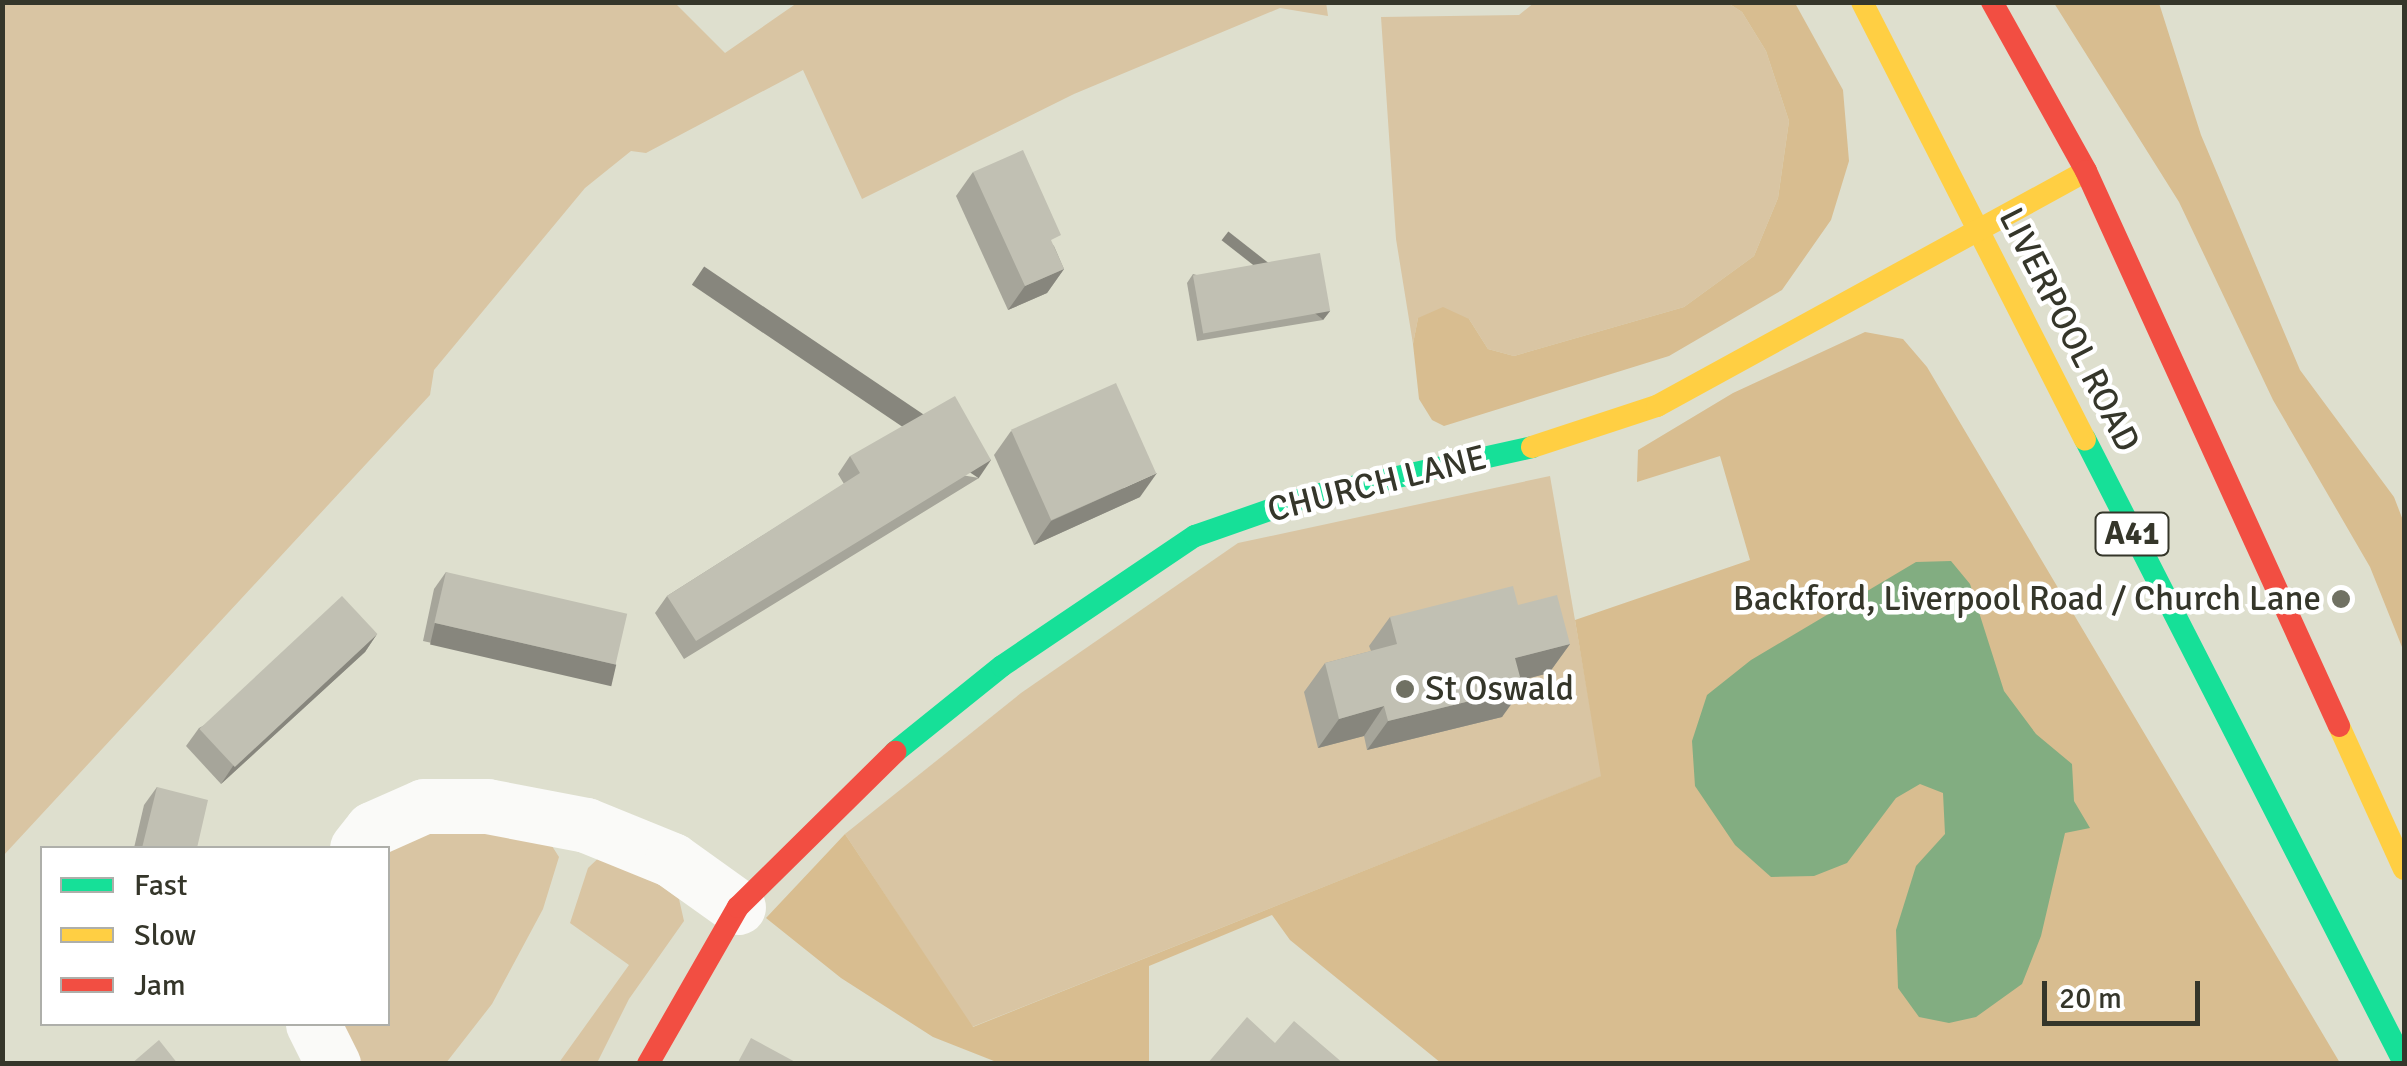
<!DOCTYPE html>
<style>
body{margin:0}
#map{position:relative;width:2407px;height:1066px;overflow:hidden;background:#dedfce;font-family:Signika,sans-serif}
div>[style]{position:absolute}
.green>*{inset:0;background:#d9c5a3}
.forest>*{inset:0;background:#d8bd90}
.water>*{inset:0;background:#82ad81}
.street>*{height:55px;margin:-27.5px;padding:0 27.5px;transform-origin:27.5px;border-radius:27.5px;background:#fafaf8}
.fast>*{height:22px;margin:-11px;padding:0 11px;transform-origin:11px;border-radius:11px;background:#16e098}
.slow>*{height:22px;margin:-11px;padding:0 11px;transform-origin:11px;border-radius:11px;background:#ffcf43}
.jam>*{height:22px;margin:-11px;padding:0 11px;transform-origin:11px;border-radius:11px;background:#f24e42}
.wall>*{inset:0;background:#a6a59a}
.shaded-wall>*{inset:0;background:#87867d;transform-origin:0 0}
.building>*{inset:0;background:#c1c0b3;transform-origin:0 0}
.dots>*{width:28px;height:28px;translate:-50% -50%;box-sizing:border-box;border:5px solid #fff;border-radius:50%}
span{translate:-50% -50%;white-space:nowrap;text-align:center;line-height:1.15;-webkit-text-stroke:9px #fff;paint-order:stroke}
.shield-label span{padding:2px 8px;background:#fff;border:2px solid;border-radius:8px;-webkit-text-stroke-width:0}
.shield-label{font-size:32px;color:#35362a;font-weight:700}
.street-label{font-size:35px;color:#35362a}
.poi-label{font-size:35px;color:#35362a}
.right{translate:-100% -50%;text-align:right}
.left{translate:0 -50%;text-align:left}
.frame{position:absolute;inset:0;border:5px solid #35362a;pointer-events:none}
.legend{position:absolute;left:40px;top:846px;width:350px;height:180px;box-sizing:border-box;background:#fff;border:2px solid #aeafaa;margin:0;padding:12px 18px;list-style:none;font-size:30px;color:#35362a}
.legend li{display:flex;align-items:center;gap:20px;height:50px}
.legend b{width:50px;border:2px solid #aeafaa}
.scale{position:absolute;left:2042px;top:981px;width:158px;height:45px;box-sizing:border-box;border:5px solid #35362a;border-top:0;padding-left:12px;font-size:30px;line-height:35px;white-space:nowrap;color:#35362a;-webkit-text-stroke:8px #fff;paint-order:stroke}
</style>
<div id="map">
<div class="green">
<i style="clip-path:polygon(1326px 2px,1328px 16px,1280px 8px,1074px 94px,862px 199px,803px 70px,646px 153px,631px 151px,585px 188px,434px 370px,430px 395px,3px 856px,3px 3px,675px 3px,725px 53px,797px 3px)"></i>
<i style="clip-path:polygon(1535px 2px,1728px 3px,1742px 12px,1766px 51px,1789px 121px,1778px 198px,1754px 256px,1684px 307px,1514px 356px,1488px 349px,1469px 319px,1418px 318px,1413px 344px,1396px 239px,1381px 17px,1519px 15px)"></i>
<i style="clip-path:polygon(1550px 476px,1602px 776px,972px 1027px,845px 834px,1021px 693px,1238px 543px)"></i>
<i style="clip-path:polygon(477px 827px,552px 846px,559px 857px,543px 909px,492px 1004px,446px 1063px,350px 1063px,330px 1024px,388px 1024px,388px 848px,402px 835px)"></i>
<i style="clip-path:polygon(609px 848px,679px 899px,684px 921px,629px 999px,597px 1063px,558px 1064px,629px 965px,570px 923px,588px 868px)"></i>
</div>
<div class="forest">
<i style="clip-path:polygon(1728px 3px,1795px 3px,1843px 90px,1849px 161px,1831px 220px,1782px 290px,1669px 356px,1444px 426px,1432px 420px,1419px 399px,1413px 344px,1418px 318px,1443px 307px,1469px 319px,1488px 349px,1514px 356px,1684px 307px,1754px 256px,1778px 198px,1789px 121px,1766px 51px,1742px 12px)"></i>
<i style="clip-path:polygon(2054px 3px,2159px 3px,2201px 135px,2300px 370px,2394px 497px,2404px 523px,2404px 652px,2370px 567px,2273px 400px,2179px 202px)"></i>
<i style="clip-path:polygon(1865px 332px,1903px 339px,1927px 367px,2340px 1063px,1441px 1063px,1290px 940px,1272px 915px,1149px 966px,1149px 1063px,999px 1063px,933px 1037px,841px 978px,766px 918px,845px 834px,973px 1027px,1601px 776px,1575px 620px,1750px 560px,1720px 456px,1637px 482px,1638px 450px,1733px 393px)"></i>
</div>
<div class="water">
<i style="clip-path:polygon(1951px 561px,1970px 584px,2004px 691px,2036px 734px,2072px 764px,2074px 801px,2090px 828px,2065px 833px,2041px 936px,2022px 984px,1976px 1017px,1949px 1023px,1919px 1017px,1898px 988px,1896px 930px,1916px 866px,1945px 834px,1943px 793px,1920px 784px,1896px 798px,1847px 863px,1814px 876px,1771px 877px,1735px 845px,1695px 786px,1692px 741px,1707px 695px,1751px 660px,1916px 562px)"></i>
</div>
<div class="street">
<i style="left:357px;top:848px;width:24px;rotate:-52deg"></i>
<i style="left:372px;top:829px;width:57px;rotate:-23.9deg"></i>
<i style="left:424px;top:806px;width:63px"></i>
<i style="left:487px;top:806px;width:101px;rotate:10.9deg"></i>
<i style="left:586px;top:825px;width:93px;rotate:22.1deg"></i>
<i style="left:672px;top:860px;width:81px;rotate:35.5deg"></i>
<i style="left:313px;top:1024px;width:45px;rotate:63.4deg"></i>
</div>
<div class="fast">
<i style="left:2085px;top:439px;width:701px;rotate:62.92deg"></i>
<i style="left:895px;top:752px;width:137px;rotate:-38.8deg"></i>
<i style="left:1002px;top:666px;width:233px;rotate:-34deg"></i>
<i style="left:1195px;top:536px;width:119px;rotate:-19.2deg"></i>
<i style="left:1307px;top:497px;width:230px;rotate:-12.5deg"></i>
</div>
<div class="slow">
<i style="left:1862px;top:2px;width:491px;rotate:63deg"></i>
<i style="left:1532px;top:447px;width:132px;rotate:-18.2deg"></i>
<i style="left:1657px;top:406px;width:489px;rotate:-28.7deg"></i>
<i style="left:2339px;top:726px;width:157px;rotate:65.6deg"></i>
</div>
<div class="jam">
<i style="left:1992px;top:2px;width:193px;rotate:60.9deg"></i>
<i style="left:2086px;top:171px;width:610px;rotate:65.49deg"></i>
<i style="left:648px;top:1064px;width:181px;rotate:-60.2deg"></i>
<i style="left:738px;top:907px;width:221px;rotate:-44.6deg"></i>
</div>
<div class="wall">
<i style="clip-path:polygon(973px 172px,1054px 246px,1064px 269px,1047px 293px,1008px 310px,956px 196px)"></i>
<i style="clip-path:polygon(1193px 274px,1330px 311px,1323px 320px,1197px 341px,1187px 283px)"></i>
<i style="clip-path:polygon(1011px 431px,1140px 497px,1034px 545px,994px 455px)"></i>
<i style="clip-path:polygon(850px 456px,979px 478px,684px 659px,655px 613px,667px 596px,844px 484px,838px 474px)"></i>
<i style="clip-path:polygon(446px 572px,616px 664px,604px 682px,423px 641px,434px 589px)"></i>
<i style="clip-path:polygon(1518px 605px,1570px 644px,1549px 673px,1521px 680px,1502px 717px,1367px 750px,1364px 736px,1318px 748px,1304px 692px,1325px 663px,1371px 651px,1369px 646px,1390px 617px)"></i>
<i style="clip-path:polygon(377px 634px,365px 652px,221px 784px,186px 746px,199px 728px)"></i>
<i style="clip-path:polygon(157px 787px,197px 848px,134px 848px,144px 805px)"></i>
</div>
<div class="shaded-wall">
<i style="clip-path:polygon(1064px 269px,1047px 293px,1008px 310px,1025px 286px)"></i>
<i style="left:1330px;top:311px;width:11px;height:129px;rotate:128deg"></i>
<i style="left:991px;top:460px;width:22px;height:346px;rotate:124deg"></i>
<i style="clip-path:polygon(1157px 473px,1140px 497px,1034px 545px,1051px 521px)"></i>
<i style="left:435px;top:623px;width:186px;height:22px;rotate:13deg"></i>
<i style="clip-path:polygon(377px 634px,365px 652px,221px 784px,233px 766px)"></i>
<i style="clip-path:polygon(1570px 644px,1549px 673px,1495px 687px,1515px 658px)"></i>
<i style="clip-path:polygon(1523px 688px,1502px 717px,1367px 750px,1388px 721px)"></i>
<i style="clip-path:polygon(1384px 706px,1364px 736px,1318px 748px,1339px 719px)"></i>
</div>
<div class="building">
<i style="clip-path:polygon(1023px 150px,1061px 235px,1051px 240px,1064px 269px,1025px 286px,973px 172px)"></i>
<i style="left:1320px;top:253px;width:59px;height:129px;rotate:80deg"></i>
<i style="left:1116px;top:383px;width:99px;height:115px;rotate:66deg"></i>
<i style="clip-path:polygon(955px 396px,991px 460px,696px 641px,667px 596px,860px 473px,850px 456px)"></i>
<i style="left:446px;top:572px;width:186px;height:52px;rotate:13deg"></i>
<i style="clip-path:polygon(1513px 586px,1518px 605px,1557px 595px,1570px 644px,1515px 658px,1523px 688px,1388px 721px,1384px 706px,1339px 719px,1325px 663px,1397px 644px,1390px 617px)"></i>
<i style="left:342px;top:596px;width:52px;height:195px;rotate:47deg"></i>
<i style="clip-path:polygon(157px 787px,208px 800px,197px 848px,142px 848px)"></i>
<i style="clip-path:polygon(1247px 1017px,1275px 1043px,1294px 1021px,1344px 1064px,1207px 1064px)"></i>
<i style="clip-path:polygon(751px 1038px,799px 1064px,737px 1064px)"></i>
<i style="clip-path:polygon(159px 1040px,178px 1064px,131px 1064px)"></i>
</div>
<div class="dots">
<i style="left:2341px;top:599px;background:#707163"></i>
<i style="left:1405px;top:689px;background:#707163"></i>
</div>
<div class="shield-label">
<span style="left:2132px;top:534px">A41</span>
</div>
<div class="street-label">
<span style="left:2069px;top:330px;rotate:63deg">LIVERPOOL ROAD</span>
<span style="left:1377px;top:484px;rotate:-14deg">CHURCH LANE</span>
</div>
<div class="poi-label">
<span class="right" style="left:2321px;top:599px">Backford, Liverpool Road / Church Lane</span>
<span class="left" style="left:1425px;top:689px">St Oswald</span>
</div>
<div class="frame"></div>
<ul class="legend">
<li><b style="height:12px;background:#16e098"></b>Fast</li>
<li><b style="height:12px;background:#ffcf43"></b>Slow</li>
<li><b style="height:12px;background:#f24e42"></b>Jam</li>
</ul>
<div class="scale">20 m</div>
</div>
